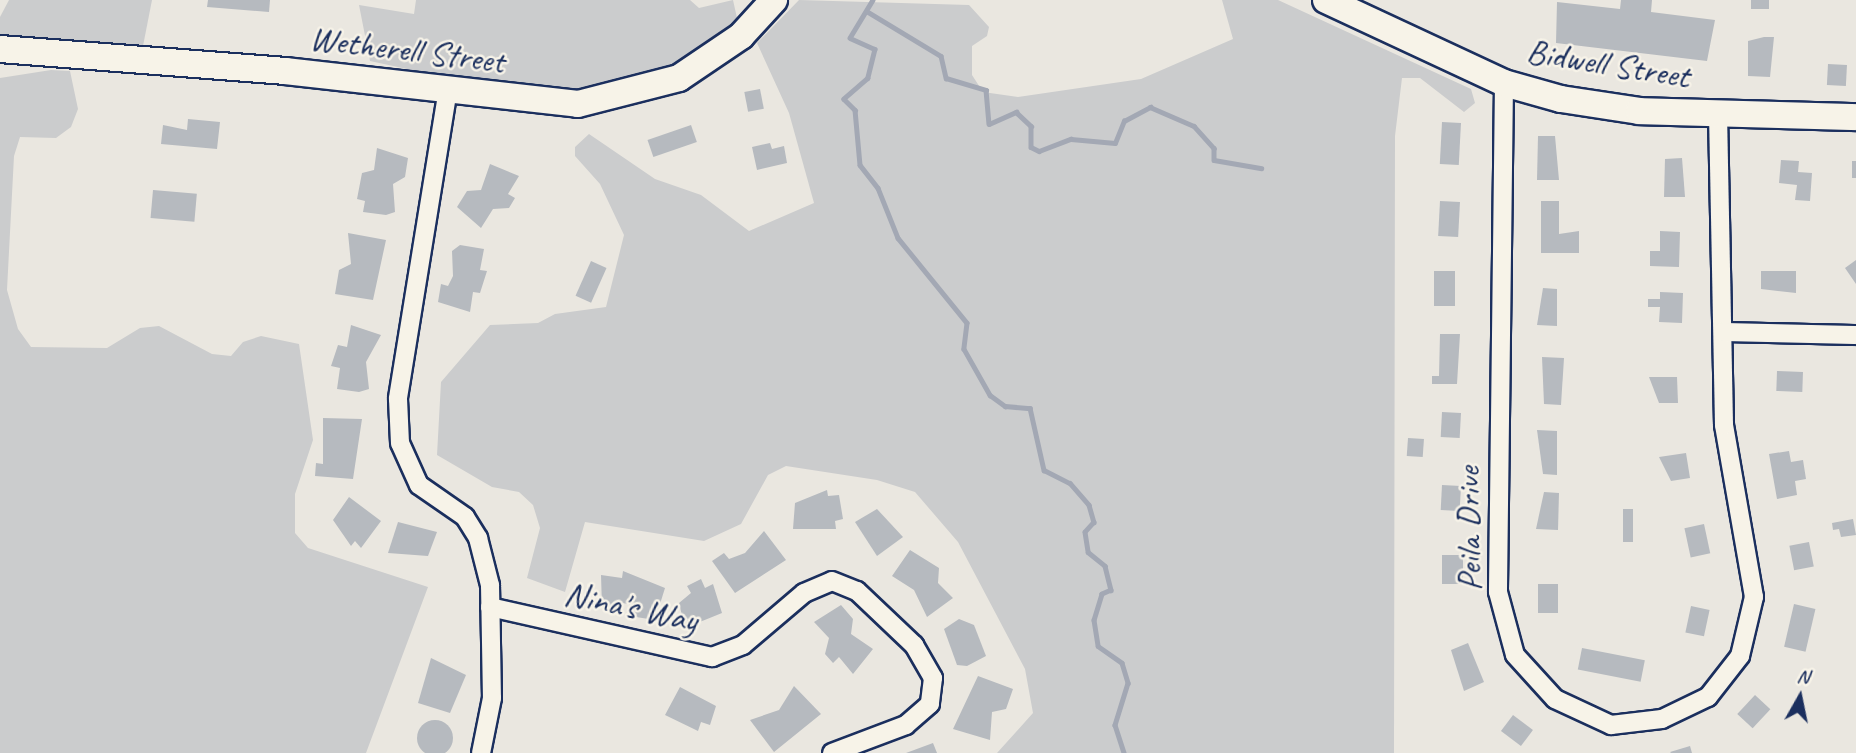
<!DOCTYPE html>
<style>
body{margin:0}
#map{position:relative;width:1856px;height:753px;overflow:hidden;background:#eae7e0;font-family:Caveat,sans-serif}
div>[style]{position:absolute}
.green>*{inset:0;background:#cbcccd}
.stream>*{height:4.5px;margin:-2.25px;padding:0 2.25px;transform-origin:2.25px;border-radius:2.25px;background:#a3a8b4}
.building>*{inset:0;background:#b6babf;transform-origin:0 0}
.round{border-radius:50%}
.roads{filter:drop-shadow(2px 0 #1b2f5e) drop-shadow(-2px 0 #1b2f5e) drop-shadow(0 2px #1b2f5e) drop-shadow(0 -2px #1b2f5e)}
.street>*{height:18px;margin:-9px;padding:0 9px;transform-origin:9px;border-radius:9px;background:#f7f3e8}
.secondary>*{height:26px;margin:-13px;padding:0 13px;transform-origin:13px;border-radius:13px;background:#f7f3e8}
span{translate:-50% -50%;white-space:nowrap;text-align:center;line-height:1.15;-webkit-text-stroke:5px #f7f3e8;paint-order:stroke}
.street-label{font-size:35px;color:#1b2f5e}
.north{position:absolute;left:1765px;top:662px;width:70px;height:70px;-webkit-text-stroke:5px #f7f3e8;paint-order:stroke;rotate:9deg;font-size:19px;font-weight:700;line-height:28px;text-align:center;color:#1b2f5e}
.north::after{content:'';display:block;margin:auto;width:24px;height:32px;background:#1b2f5e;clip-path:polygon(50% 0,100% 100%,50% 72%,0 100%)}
</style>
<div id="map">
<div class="green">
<i style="clip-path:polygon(9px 0,152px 0,143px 46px,0 48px,0 17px)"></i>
<i style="clip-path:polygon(416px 0,690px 0,699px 8px,733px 0,741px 36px,651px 89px,564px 103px,370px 61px,359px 5px,414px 14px)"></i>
<i style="clip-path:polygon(799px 0,969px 5px,989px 27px,987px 36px,972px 46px,972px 75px,983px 92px,1018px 97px,1141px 79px,1233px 39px,1222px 0,1278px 0,1471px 89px,1475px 103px,1464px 112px,1420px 78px,1402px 78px,1395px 136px,1394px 753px,997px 753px,1033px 713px,1025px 669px,958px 542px,915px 492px,877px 480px,786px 466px,768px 475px,741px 524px,704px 541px,585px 522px,565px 592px,527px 578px,540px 528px,533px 505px,519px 492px,492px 487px,437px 455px,441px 382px,490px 325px,538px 323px,555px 314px,606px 307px,624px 235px,600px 184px,575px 156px,575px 147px,589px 134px,655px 179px,701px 195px,749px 231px,814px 203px,789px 113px,757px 43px)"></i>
<i style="clip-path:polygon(51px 70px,70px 71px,78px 109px,71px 127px,56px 138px,20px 137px,14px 156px,7px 290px,18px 329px,31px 347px,107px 348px,140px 328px,159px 326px,212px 354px,231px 356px,243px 342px,261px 336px,299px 344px,313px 440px,295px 494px,295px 533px,308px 548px,428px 587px,366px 753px,0 753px,0 78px)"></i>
</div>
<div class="stream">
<i style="left:873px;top:0;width:44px;rotate:121.2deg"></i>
<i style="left:850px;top:38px;width:27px;rotate:24deg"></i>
<i style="left:875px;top:49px;width:30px;rotate:104deg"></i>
<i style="left:868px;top:78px;width:32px;rotate:139deg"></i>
<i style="left:844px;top:99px;width:16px;rotate:45deg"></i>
<i style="left:855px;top:110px;width:55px;rotate:84.8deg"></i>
<i style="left:860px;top:165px;width:29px;rotate:52deg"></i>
<i style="left:878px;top:188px;width:54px;rotate:68.2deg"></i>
<i style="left:898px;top:238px;width:109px;rotate:50.9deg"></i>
<i style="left:967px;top:323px;width:26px;rotate:97deg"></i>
<i style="left:964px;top:349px;width:53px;rotate:60.5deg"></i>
<i style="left:990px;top:395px;width:19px;rotate:36deg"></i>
<i style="left:1005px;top:406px;width:25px;rotate:5deg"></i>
<i style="left:1030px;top:408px;width:64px;rotate:77.3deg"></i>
<i style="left:1044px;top:470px;width:29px;rotate:27deg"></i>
<i style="left:1070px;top:483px;width:29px;rotate:49deg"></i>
<i style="left:1089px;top:505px;width:18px;rotate:74deg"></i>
<i style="left:1094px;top:522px;width:13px;rotate:132deg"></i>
<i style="left:1085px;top:532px;width:20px;rotate:81deg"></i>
<i style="left:1088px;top:552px;width:22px;rotate:39deg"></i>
<i style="left:1105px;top:566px;width:25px;rotate:76deg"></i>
<i style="left:1111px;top:590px;width:10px;rotate:156deg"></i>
<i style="left:1102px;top:594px;width:27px;rotate:107deg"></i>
<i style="left:1094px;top:620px;width:26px;rotate:81deg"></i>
<i style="left:1098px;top:646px;width:29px;rotate:35deg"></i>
<i style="left:1122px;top:663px;width:21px;rotate:73deg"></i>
<i style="left:1128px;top:683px;width:44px;rotate:107.2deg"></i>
<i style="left:1115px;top:725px;width:29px;rotate:72deg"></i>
<i style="left:868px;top:12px;width:85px;rotate:31.1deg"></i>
<i style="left:941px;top:56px;width:23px;rotate:77deg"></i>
<i style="left:946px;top:78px;width:42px;rotate:16.7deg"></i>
<i style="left:986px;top:90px;width:34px;rotate:85deg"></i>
<i style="left:989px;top:124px;width:30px;rotate:-24deg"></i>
<i style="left:1016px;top:112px;width:21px;rotate:43deg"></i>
<i style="left:1031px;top:126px;width:21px;rotate:90deg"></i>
<i style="left:1031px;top:147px;width:9px;rotate:27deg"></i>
<i style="left:1039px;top:151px;width:34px;rotate:-21deg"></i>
<i style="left:1071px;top:139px;width:44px;rotate:5.2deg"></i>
<i style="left:1115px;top:143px;width:24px;rotate:-68deg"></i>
<i style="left:1124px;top:121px;width:30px;rotate:-28deg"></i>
<i style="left:1150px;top:107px;width:48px;rotate:23.4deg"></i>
<i style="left:1194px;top:126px;width:30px;rotate:48deg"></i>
<i style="left:1214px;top:148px;width:12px;rotate:90deg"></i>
<i style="left:1214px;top:160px;width:48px;rotate:9.7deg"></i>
</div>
<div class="building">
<i style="clip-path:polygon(208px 0,270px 0,269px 12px,207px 7px)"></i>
<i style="clip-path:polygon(1621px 0,1652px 0,1651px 12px,1715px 20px,1707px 61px,1556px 43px,1557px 2px,1620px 9px)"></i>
<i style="left:1751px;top:0;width:18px;height:9px"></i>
<i style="clip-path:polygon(1764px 37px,1774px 37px,1770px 77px,1748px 76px,1748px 41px)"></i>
<i style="left:1828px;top:64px;width:19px;height:21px;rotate:3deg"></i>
<i style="left:760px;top:89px;width:20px;height:16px;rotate:79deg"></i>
<i style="clip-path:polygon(188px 119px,220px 122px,217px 149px,161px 144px,163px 125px,187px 130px)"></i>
<i style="left:1442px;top:122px;width:19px;height:42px;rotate:3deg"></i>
<i style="left:691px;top:125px;width:18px;height:46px;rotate:71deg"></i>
<i style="clip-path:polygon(1538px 136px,1555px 136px,1559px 180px,1537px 180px)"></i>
<i style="clip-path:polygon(770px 143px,772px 149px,784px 146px,787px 163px,757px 170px,752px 147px)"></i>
<i style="clip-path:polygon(377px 148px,408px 158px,405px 177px,393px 184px,395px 212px,386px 215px,363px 212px,365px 201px,357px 199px,362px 173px,374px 170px)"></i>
<i style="clip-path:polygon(1682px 158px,1685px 197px,1664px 197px,1665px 159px)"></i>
<i style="clip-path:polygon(1781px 160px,1799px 161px,1798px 172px,1812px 173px,1810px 201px,1795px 200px,1797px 185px,1779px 183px)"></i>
<i style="left:1852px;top:161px;width:4px;height:17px"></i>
<i style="clip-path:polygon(490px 164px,519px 176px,508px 194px,515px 198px,509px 208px,493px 209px,481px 228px,457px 207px,467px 191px,481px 190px)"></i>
<i style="left:153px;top:190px;width:44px;height:28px;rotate:5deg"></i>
<i style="left:1440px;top:201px;width:20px;height:35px;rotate:3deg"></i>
<i style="clip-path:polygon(1541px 201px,1559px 201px,1559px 234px,1579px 231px,1579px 253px,1541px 253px)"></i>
<i style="clip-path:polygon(1660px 231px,1680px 232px,1679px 267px,1650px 266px,1650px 251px,1660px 251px)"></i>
<i style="clip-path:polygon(348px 233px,386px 240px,373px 300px,335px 294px,339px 270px,351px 264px)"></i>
<i style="clip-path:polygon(460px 245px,484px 249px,480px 270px,487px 271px,480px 293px,473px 292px,470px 312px,438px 302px,441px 284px,448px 286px,453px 276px,452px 251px)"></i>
<i style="clip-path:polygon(1856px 260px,1856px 284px,1845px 268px)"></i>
<i style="left:591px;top:261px;width:17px;height:38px;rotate:24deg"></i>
<i style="left:1434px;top:271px;width:21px;height:35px"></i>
<i style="clip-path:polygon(1761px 271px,1796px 271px,1796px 293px,1761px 289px)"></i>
<i style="clip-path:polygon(1543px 288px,1557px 289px,1557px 326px,1537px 325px)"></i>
<i style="clip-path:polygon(1660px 292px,1683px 293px,1682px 323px,1659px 322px,1660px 307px,1648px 307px,1648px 299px,1660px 299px)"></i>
<i style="clip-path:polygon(351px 325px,381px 335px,366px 362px,369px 389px,359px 392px,337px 389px,340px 368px,331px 366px,338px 345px,347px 347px)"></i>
<i style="clip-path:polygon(1440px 334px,1460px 334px,1457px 384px,1432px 384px,1432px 376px,1439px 376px)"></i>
<i style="clip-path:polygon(1542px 357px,1564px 358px,1561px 405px,1544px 404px)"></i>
<i style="left:1777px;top:371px;width:26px;height:20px;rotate:2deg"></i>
<i style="clip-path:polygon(1649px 377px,1677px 377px,1678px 403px,1659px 403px)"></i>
<i style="left:1442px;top:412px;width:19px;height:25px;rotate:3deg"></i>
<i style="clip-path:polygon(323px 418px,362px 419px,353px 479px,315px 476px,316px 463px,323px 464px)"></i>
<i style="clip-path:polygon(1537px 430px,1557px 431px,1557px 475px,1543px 474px)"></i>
<i style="left:1408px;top:438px;width:16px;height:18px;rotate:4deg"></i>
<i style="clip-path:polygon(1789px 451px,1791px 462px,1803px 460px,1806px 479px,1795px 481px,1797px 495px,1777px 499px,1769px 454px)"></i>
<i style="clip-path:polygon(1686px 453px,1690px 478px,1671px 481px,1659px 457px)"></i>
<i style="left:1442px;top:485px;width:19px;height:25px;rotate:3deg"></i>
<i style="clip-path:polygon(827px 490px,828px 496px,839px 495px,843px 519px,835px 521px,836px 529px,793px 529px,795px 503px)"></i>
<i style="clip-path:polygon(1544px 492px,1559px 493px,1558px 530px,1536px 529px)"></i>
<i style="clip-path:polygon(349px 497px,381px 521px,361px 548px,355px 541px,351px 546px,333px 520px)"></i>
<i style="clip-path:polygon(877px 509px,903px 537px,877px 556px,855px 522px)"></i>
<i style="left:1623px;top:509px;width:10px;height:33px"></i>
<i style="clip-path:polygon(1853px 519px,1856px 535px,1841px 537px,1839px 529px,1833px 530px,1832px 523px)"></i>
<i style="clip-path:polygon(398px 522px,437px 532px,428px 556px,388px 553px)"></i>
<i style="left:1704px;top:524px;width:30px;height:20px;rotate:78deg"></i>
<i style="clip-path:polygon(764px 531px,786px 560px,735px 593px,712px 561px,724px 553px,729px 559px,745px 553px)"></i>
<i style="left:1809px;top:542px;width:25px;height:20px;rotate:79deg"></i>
<i style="clip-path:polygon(910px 550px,939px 568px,938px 583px,953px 598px,927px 617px,914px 590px,892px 576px)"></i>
<i style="left:1442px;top:555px;width:21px;height:29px"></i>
<i style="clip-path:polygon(623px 571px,665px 588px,655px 620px,636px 617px,629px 604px,622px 603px,621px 610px,602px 607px,601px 575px,622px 578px)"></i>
<i style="clip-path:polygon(701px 579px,705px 588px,713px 584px,722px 613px,685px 628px,679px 603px,691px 593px,687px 586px)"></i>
<i style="left:1538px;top:584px;width:20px;height:29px"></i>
<i style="left:1794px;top:604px;width:22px;height:44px;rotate:13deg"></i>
<i style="clip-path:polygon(841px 605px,853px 619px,851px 634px,873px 649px,853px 674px,839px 657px,833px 663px,825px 654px,829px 638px,814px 622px)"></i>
<i style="left:1691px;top:606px;width:19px;height:27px;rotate:12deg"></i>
<i style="clip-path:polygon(959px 619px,974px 625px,986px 656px,967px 666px,957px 665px,944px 629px)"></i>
<i style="clip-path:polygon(1468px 643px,1484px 682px,1464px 691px,1451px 650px)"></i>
<i style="left:1582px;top:648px;width:64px;height:22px;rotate:11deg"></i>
<i style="clip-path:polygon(431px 658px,466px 675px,450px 713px,418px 703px)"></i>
<i style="clip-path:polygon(978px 676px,1013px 689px,1006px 709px,992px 712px,990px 740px,953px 729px)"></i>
<i style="clip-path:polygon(794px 686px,821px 714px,774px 752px,750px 720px,779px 710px)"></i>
<i style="clip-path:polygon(680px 687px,716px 706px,710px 725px,701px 722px,698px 731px,665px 715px)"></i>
<i style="left:1755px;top:695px;width:21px;height:26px;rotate:43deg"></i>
<i style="left:1513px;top:715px;width:25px;height:20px;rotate:37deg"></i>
<i class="round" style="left:417px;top:720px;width:36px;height:36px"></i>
<i style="clip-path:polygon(933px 743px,937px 753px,906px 753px)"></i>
<i style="clip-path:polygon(1690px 746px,1692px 753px,1671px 753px,1670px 752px)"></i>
</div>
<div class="roads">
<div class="street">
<i style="left:1504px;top:83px;width:509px;rotate:90.68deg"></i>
<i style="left:1498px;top:592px;width:65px;rotate:74.9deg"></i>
<i style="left:1515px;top:655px;width:59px;rotate:47.7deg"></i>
<i style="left:1555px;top:699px;width:62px;rotate:24.9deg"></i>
<i style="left:1611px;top:725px;width:51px;rotate:-6.7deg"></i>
<i style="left:1662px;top:719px;width:51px;rotate:-25.6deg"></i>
<i style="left:1708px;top:697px;width:52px;rotate:-52deg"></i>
<i style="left:1740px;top:656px;width:61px;rotate:-76.7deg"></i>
<i style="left:1754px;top:597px;width:175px;rotate:-99.9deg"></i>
<i style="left:1724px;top:425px;width:310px;rotate:-91.1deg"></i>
<i style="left:448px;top:89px;width:314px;rotate:99.2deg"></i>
<i style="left:398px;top:399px;width:44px;rotate:87.4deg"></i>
<i style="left:400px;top:443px;width:46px;rotate:65.7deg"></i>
<i style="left:419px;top:485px;width:56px;rotate:34.8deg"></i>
<i style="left:465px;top:517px;width:25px;rotate:58deg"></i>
<i style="left:478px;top:538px;width:49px;rotate:75.7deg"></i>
<i style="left:490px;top:585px;width:113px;rotate:89deg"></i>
<i style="left:492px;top:698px;width:56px;rotate:101.3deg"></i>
<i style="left:1723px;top:332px;width:133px;rotate:1.3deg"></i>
<i style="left:490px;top:607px;width:228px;rotate:12.7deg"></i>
<i style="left:712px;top:657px;width:33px;rotate:-21deg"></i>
<i style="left:743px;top:645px;width:80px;rotate:-40.4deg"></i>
<i style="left:804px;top:593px;width:30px;rotate:-23deg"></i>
<i style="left:832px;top:581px;width:27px;rotate:22deg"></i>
<i style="left:857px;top:591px;width:79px;rotate:43.5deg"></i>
<i style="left:914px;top:645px;width:38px;rotate:60deg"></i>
<i style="left:933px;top:678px;width:26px;rotate:97deg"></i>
<i style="left:930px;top:704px;width:32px;rotate:139deg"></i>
<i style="left:906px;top:725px;width:79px;rotate:159.3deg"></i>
</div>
<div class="secondary">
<i style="left:1326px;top:0;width:196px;rotate:25deg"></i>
<i style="left:1504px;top:83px;width:59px;rotate:15.7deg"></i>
<i style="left:1561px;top:99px;width:79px;rotate:8.7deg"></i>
<i style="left:1639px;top:111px;width:217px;rotate:1.6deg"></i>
<i style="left:0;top:49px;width:286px;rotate:4.4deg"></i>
<i style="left:285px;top:71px;width:295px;rotate:6.4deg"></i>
<i style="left:578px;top:104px;width:104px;rotate:-14.4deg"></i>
<i style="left:679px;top:78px;width:75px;rotate:-34.1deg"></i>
<i style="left:741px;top:36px;width:49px;rotate:-47.5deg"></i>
</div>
</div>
<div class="street-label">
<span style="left:407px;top:50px;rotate:7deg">Wetherell Street</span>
<span style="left:1608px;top:64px;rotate:9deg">Bidwell Street</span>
<span style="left:1469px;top:529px;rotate:-91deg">Peila Drive</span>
<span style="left:631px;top:607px;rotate:12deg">Nina's Way</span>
</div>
<div class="north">N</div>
</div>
